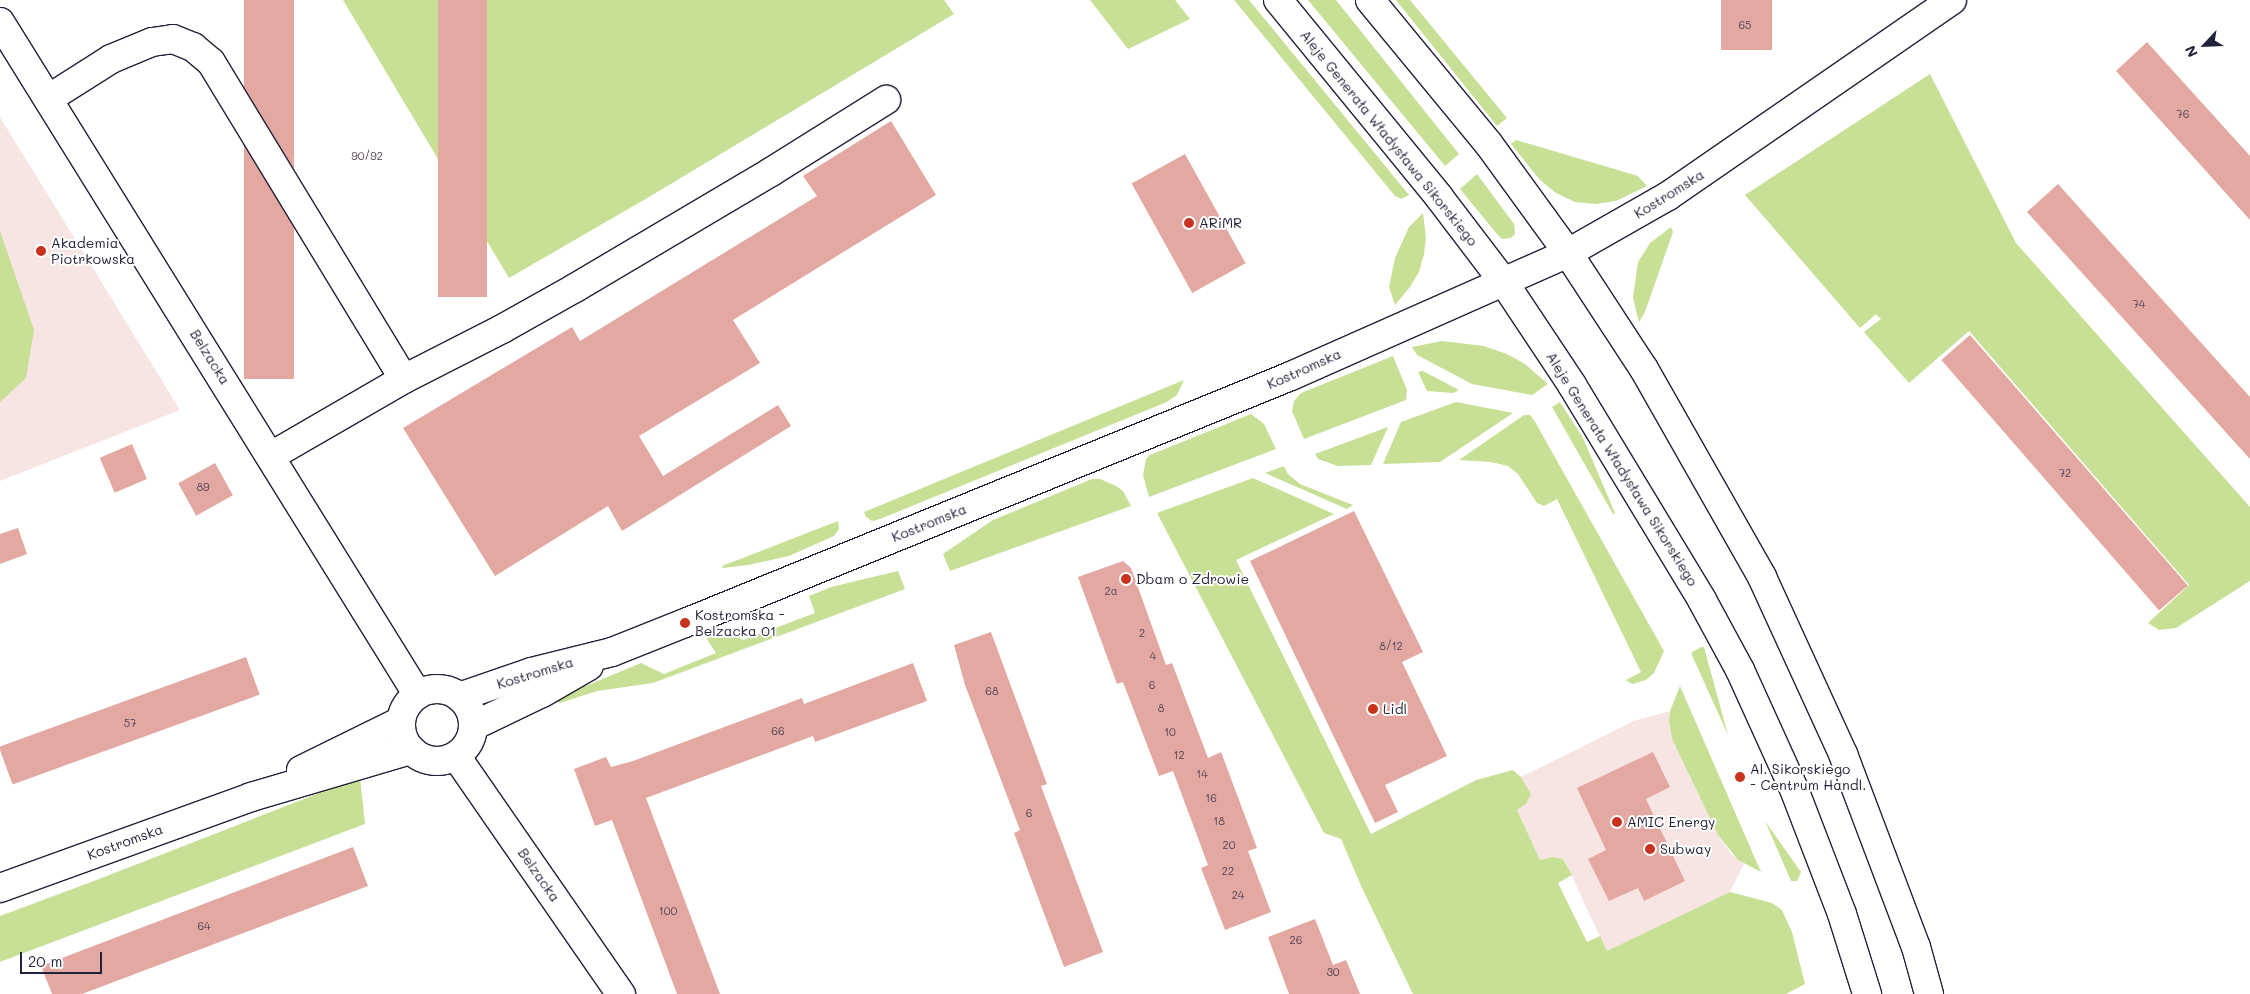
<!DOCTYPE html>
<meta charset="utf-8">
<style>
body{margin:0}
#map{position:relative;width:2250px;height:994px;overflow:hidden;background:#fff;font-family:Mali,sans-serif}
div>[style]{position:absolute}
.built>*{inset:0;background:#f7e5e3}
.green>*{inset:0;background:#c7e096}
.building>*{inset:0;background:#e3a8a2;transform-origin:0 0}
.roads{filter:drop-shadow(1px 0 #22223b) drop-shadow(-1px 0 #22223b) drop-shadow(0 1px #22223b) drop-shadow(0 -1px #22223b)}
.street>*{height:28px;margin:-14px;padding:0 14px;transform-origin:14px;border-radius:14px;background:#fff}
.secondary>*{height:28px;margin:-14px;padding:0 14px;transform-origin:14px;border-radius:14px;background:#fff}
.secondary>.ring{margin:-14px;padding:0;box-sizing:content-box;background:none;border:28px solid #fff;border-radius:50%}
.dots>*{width:14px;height:14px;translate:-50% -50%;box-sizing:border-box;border:2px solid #fff;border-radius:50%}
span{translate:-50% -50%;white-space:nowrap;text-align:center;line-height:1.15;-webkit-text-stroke:4px #fff;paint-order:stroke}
.number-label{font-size:11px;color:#524455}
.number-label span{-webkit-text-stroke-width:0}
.street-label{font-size:14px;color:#22223b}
.poi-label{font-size:14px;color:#22223b}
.left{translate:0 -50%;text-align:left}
.north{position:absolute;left:2180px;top:20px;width:50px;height:50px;-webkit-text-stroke:4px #fff;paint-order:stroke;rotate:245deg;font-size:14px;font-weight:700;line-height:20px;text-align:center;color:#22223b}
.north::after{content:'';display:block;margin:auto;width:18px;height:22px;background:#22223b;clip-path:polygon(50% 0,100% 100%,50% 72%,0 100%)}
.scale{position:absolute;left:20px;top:952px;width:82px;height:22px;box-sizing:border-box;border:2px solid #22223b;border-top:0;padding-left:6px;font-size:15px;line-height:18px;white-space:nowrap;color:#22223b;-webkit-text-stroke:4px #fff;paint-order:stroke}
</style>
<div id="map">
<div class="built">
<i style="clip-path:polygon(0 117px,180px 410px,0 481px)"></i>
<i style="clip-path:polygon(1670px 711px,1669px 721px,1672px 739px,1718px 835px,1731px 854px,1744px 864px,1730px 892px,1607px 952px,1564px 859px,1553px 857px,1540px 860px,1517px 810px,1526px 804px,1531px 794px,1521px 777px,1634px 721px)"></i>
</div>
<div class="green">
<i style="clip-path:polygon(343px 0,944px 0,954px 14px,649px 197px,509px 278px)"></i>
<i style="clip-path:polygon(1090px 0,1175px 0,1190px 19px,1128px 49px)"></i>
<i style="clip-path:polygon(1234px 0,1249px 0,1409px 195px,1401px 199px,1395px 196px)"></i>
<i style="clip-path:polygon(1308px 0,1336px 0,1459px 154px,1445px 166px)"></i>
<i style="clip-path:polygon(1396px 0,1410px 0,1507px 118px,1497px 126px)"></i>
<i style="clip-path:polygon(1930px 74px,2016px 243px,2250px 507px,2250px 581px,2176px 628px,2159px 630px,2148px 623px,2189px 585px,1969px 331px,1909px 383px,1864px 332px,1881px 319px,1876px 314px,1860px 328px,1745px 195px)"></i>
<i style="clip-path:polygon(1516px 140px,1638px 176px,1647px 186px,1616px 201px,1596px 204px,1575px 202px,1556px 193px,1540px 180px,1511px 144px)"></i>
<i style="clip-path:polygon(1477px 174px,1514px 224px,1515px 234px,1511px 238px,1502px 239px,1497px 234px,1460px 189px)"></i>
<i style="clip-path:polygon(1423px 213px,1426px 238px,1424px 254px,1419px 272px,1410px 287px,1395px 305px,1389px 287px,1395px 258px,1409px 227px)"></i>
<i style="clip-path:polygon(1671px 227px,1673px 232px,1645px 312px,1639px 322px,1633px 298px,1638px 262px,1650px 243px)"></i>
<i style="clip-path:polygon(0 231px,34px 330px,26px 378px,0 402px)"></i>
<i style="clip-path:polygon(1442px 341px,1484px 346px,1507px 354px,1525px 364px,1548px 384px,1532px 395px,1472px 384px,1417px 355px,1412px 347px)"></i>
<i style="clip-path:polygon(1393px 356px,1407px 390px,1406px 400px,1304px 439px,1292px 411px,1294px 401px,1301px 393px)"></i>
<i style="clip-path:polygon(1423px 371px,1459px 390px,1453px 393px,1427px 391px,1418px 372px)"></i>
<i style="clip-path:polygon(1184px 380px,1177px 395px,1167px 402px,880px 519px,872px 521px,866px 517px,864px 512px)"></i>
<i style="clip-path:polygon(1456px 402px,1513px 413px,1440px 462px,1383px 464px,1401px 422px)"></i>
<i style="clip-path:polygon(1560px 402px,1583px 438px,1615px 513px,1613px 514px,1552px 407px)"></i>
<i style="clip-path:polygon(1251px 414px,1264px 424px,1276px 449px,1149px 497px,1143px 475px,1146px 459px,1150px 455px)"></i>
<i style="clip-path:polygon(1524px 415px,1530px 415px,1534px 420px,1664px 651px,1654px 673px,1646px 680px,1632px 684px,1626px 680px,1641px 672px,1557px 499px,1544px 506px,1537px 503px,1518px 474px,1508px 466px,1491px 462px,1459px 460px)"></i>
<i style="clip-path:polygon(1388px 427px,1371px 465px,1338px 466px,1318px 459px,1315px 454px)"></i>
<i style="clip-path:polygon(1284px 466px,1288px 474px,1300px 484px,1353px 505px,1347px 509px,1265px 473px)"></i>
<i style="clip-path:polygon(1253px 478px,1334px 514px,1236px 560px,1371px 834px,1476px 780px,1513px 770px,1521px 777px,1531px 794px,1526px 804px,1517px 810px,1540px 860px,1553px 857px,1563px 859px,1572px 875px,1558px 883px,1587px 942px,1600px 936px,1607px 951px,1730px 892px,1772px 903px,1782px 910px,1792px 932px,1805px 984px,1786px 994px,1413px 994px,1362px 888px,1341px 839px,1324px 833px,1157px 513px)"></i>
<i style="clip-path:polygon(1092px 479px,1100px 479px,1116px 486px,1123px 491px,1131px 506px,950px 571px,943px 554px,993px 520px)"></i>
<i style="clip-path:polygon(838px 521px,839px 529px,834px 536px,789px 556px,748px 565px,723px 568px,722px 566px)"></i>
<i style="clip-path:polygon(898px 571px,905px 589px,653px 683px,597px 691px,560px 703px,552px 700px,641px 663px,664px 674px,716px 653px,705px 636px,727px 629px,743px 640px,815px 613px,809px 596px,831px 587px)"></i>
<i style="clip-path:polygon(1701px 647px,1704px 647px,1728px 735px,1691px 653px)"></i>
<i style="clip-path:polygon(1680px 686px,1761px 872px,1738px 860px,1718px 835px,1672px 739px,1669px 721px,1670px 711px)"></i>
<i style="clip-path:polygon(360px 777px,365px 824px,0 962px,0 916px,99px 879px)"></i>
<i style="clip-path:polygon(1765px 821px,1801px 872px,1797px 881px,1791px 881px)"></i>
</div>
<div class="building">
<i style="left:244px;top:0;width:50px;height:379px"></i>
<i style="left:438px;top:0;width:49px;height:297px"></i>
<i style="left:1721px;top:0;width:51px;height:50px"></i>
<i style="clip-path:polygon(2147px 42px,2250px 156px,2250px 220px,2116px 71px)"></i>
<i style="clip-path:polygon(891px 121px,936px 195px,733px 320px,760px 363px,639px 436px,663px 476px,778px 405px,791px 426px,622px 531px,608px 506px,495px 576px,403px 428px,572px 327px,580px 341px,817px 196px,803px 176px)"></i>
<i style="left:1185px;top:154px;width:125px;height:61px;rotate:61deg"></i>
<i style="clip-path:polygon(2058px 184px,2250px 397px,2250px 459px,2027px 212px)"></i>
<i style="left:1970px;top:335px;width:332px;height:38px;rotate:49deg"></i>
<i style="left:132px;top:444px;width:38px;height:35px;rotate:67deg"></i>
<i style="left:215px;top:463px;width:37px;height:42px;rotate:61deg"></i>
<i style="clip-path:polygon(1354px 511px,1423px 652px,1402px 662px,1447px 756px,1385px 785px,1398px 812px,1375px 823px,1250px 561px)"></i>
<i style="clip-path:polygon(18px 528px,27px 554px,0 564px,0 534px)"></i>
<i style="clip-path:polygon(1123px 561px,1131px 568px,1166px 665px,1172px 663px,1208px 758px,1221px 752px,1257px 848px,1248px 851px,1271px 912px,1225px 930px,1201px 868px,1208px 865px,1173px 771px,1159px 776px,1123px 682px,1117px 684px,1078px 577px)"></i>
<i style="clip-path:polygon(991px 632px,1047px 784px,1041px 786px,1103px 952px,1064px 967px,1014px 833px,1020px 830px,965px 685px,954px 645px)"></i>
<i style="left:246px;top:657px;width:40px;height:263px;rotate:70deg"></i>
<i style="clip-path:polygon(913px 663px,927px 701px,815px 742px,813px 736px,646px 798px,720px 994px,677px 994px,612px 820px,595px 826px,574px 769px,606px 757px,611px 767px,633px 761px,802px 698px,804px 704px)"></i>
<i style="clip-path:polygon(1653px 752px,1670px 787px,1646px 799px,1685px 881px,1644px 901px,1638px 888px,1609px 901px,1588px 859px,1606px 850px,1577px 788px)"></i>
<i style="clip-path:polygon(353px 847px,368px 886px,82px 994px,52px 994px,41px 966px)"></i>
<i style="clip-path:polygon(1315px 919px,1333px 965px,1346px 960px,1360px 994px,1289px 994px,1268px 937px)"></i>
</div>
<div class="roads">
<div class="street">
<i style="left:0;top:22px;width:792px;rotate:58.16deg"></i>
<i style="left:48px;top:99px;width:75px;rotate:-32.4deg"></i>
<i style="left:111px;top:59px;width:44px;rotate:-22.5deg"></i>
<i style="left:152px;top:42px;width:21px;rotate:-8deg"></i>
<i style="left:173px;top:39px;width:22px;rotate:22deg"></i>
<i style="left:193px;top:47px;width:23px;rotate:40deg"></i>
<i style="left:211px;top:62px;width:371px;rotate:58.7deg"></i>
<i style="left:271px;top:456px;width:154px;rotate:-30.1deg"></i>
<i style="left:404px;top:379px;width:110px;rotate:-27deg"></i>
<i style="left:502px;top:329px;width:84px;rotate:-29.3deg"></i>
<i style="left:575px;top:288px;width:228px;rotate:-30.6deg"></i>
<i style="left:771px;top:172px;width:136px;rotate:-32.1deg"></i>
<i style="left:456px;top:756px;width:290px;rotate:55.3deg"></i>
</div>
<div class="secondary">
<i style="left:1278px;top:0;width:254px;rotate:50.7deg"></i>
<i style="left:1439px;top:197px;width:106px;rotate:52.7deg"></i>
<i style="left:1503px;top:281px;width:125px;rotate:56.4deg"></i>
<i style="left:1572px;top:385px;width:251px;rotate:58.8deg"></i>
<i style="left:1702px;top:600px;width:80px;rotate:61.5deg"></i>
<i style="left:1740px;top:670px;width:131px;rotate:65.6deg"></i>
<i style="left:1794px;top:789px;width:134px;rotate:69deg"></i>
<i style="left:1842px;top:914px;width:84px;rotate:72.6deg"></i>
<i style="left:1370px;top:0;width:185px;rotate:50.5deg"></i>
<i style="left:1488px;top:143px;width:136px;rotate:54deg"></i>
<i style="left:1568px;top:253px;width:139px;rotate:56.8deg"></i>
<i style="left:1644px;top:369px;width:239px;rotate:60.4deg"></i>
<i style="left:1762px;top:577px;width:195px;rotate:65.4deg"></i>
<i style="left:1843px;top:754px;width:206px;rotate:69.3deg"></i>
<i style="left:1916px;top:947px;width:49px;rotate:74.5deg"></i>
<i class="ring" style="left:401px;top:689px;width:44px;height:44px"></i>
<i style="left:459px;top:697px;width:76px;rotate:-19.1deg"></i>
<i style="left:531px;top:672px;width:83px;rotate:-13.9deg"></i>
<i style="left:612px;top:652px;width:79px;rotate:-21.7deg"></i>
<i style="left:685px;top:623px;width:654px;rotate:-22.18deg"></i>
<i style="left:1291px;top:376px;width:303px;rotate:-23.9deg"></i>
<i style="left:1568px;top:253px;width:115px;rotate:-29.7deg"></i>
<i style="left:1668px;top:196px;width:345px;rotate:-34.6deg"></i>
<i style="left:473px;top:726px;width:76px;rotate:-25.6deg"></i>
<i style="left:542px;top:693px;width:54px;rotate:-29.9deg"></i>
<i style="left:301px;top:770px;width:111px;rotate:-26.1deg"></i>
<i style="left:0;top:888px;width:267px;rotate:-19.9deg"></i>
<i style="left:251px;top:797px;width:167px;rotate:-16.4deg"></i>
</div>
</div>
<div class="dots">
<i style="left:1189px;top:223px;background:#c8321e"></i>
<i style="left:41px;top:251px;background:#c8321e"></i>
<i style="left:1126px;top:579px;background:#c8321e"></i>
<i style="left:685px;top:623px;background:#c8321e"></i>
<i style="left:1373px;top:709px;background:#c8321e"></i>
<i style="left:1740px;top:777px;background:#c8321e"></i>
<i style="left:1617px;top:822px;background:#c8321e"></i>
<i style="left:1650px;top:849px;background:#c8321e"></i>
</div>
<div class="number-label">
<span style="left:1745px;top:25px">65</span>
<span style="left:2183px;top:114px">76</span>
<span style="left:367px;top:156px">90/92</span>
<span style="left:2139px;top:304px">74</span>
<span style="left:2065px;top:473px">72</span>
<span style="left:203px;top:487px">89</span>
<span style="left:1111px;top:591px">2a</span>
<span style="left:1142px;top:633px">2</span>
<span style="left:1391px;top:646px">8/12</span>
<span style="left:1153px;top:656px">4</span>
<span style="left:1152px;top:685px">6</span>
<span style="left:992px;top:691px">68</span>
<span style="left:1161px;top:708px">8</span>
<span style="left:130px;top:723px">57</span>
<span style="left:778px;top:731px">66</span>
<span style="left:1170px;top:732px">10</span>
<span style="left:1179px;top:755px">12</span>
<span style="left:1202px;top:774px">14</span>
<span style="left:1211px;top:798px">16</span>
<span style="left:1029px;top:813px">6</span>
<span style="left:1219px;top:821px">18</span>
<span style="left:1229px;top:845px">20</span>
<span style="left:1228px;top:871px">22</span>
<span style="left:1238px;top:895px">24</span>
<span style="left:668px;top:911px">100</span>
<span style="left:204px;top:926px">64</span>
<span style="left:1296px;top:940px">26</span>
<span style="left:1333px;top:972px">30</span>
</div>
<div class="street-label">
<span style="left:1389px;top:138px;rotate:51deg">Aleje Generała Władysława Sikorskiego</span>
<span style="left:1669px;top:194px;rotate:-32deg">Kostromska</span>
<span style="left:210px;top:357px;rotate:58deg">Belzacka</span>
<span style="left:1304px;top:369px;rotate:-24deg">Kostromska</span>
<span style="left:1622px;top:469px;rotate:58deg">Aleje Generała Władysława Sikorskiego</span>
<span style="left:929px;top:523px;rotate:-22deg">Kostromska</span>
<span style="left:535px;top:673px;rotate:-17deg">Kostromska</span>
<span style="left:125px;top:842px;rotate:-20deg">Kostromska</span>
<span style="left:539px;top:875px;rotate:55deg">Belzacka</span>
</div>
<div class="poi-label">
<span class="left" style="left:1199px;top:223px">ARiMR</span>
<span class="left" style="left:51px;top:251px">Akademia<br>Piotrkowska</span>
<span class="left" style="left:1136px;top:579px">Dbam o Zdrowie</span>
<span class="left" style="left:695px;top:623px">Kostromska -<br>Belzacka 01</span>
<span class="left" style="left:1383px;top:709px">Lidl</span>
<span class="left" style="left:1750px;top:777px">Al. Sikorskiego<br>- Centrum Handl.</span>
<span class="left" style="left:1627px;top:822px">AMIC Energy</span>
<span class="left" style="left:1660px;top:849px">Subway</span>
</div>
<div class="north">N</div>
<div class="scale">20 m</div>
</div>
